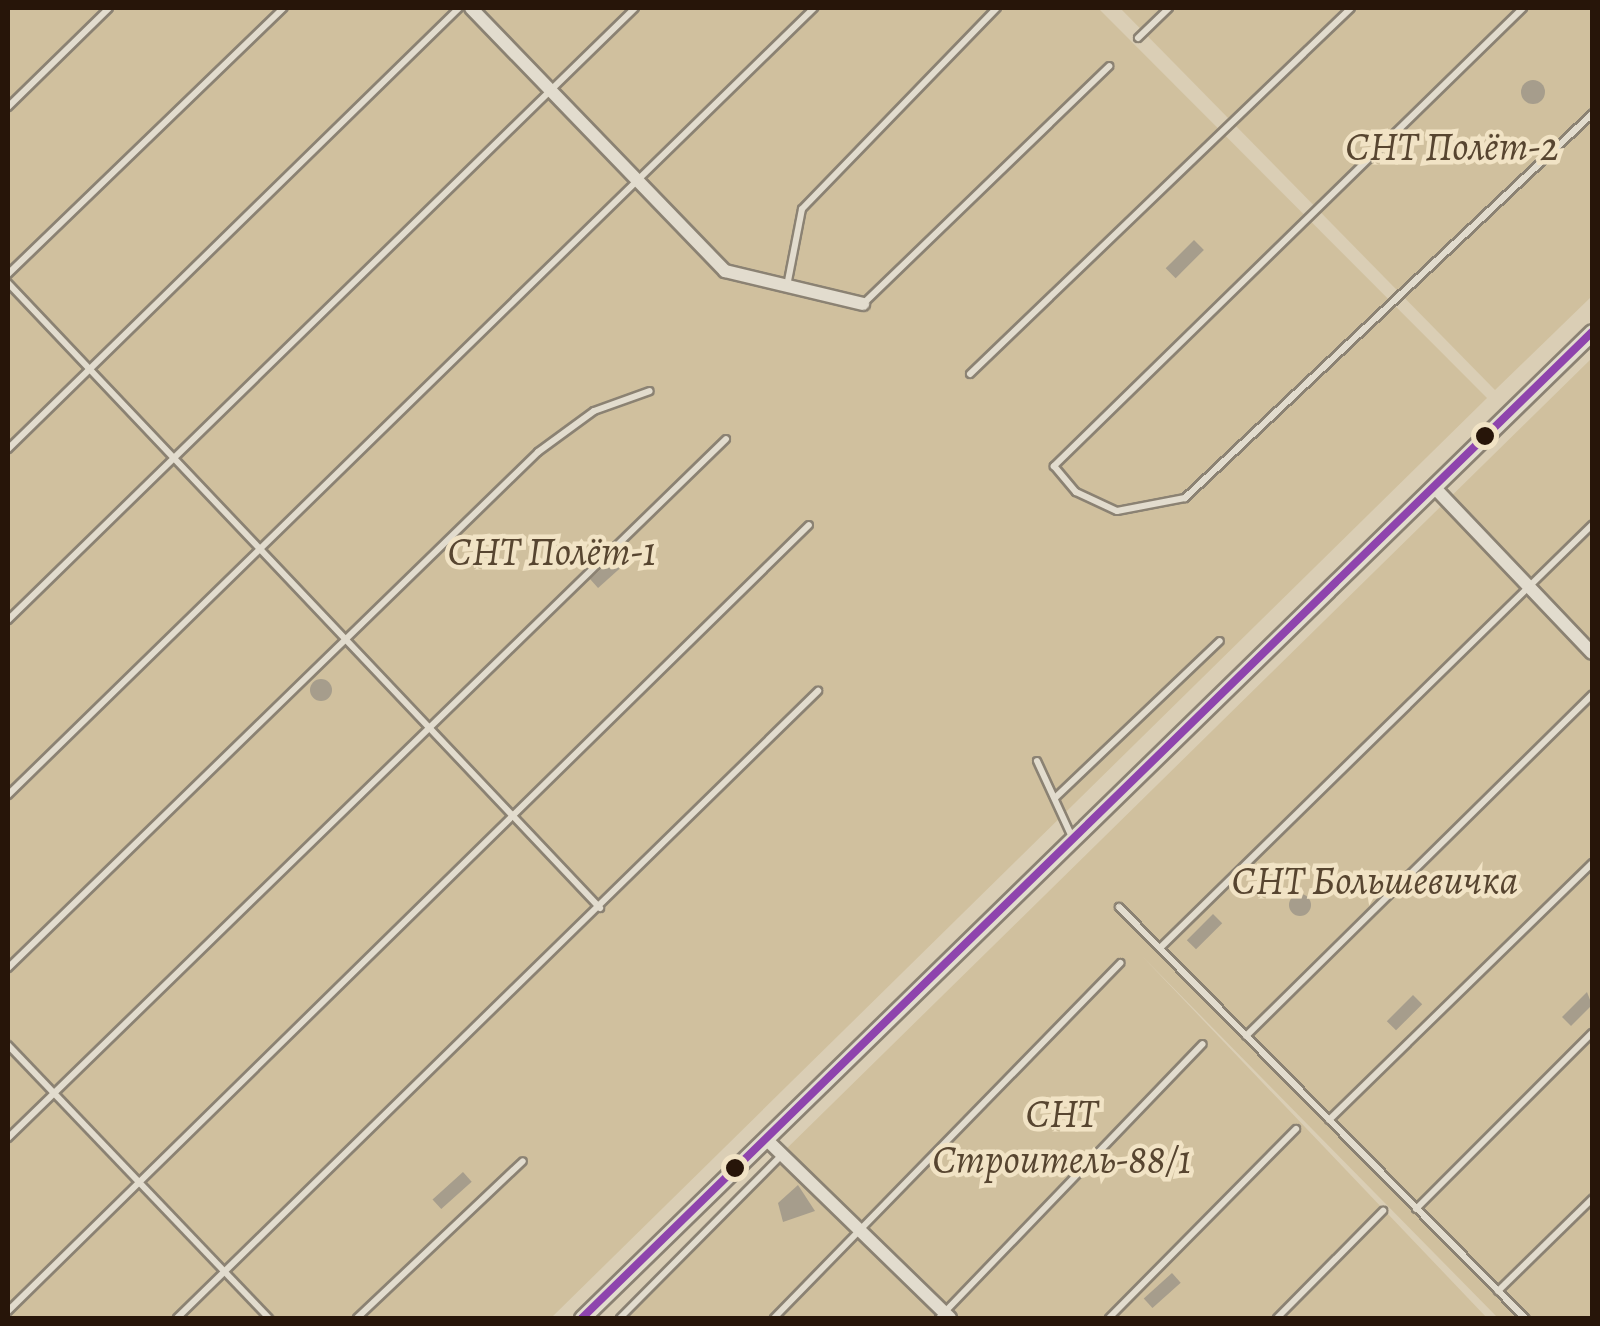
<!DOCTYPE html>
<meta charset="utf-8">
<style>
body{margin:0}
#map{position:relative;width:1600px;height:1326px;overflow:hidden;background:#daceb5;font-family:Alegreya,serif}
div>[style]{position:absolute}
.green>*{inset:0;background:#d0c09e}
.building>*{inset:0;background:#a69d8c;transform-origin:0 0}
.round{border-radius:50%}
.roads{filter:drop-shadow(2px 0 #8b8273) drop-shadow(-2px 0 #8b8273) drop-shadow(0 2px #8b8273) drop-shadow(0 -2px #8b8273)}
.service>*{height:6px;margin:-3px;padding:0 3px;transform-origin:3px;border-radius:3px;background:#e2dcce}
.minor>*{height:12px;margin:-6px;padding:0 6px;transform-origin:6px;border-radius:6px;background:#e2dcce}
.tertiary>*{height:15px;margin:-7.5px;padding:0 7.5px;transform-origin:7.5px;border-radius:7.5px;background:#e2dcce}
.bus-1>*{height:8px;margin:-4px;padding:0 4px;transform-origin:4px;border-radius:4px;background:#8e44ad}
.dots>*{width:28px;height:28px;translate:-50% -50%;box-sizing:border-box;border:5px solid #f1e3c5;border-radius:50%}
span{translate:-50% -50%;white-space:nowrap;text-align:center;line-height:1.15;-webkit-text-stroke:9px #f1e3c5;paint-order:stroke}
.park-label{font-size:40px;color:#574530;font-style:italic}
.frame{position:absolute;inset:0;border:10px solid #271509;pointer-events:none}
</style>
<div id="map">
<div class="green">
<i style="clip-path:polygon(8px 8px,1098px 8px,1487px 398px,551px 1318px,8px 1318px)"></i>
<i style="clip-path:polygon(1120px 8px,1592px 8px,1592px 296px,1495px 390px)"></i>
<i style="clip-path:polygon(1592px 358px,1592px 1318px,1498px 1318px,1142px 956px,1487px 1318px,614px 1318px)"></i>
</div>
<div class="building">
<i class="round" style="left:1521px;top:80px;width:24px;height:24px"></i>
<i style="left:1194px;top:240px;width:14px;height:40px;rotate:45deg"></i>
<i style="left:619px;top:553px;width:12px;height:39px;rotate:48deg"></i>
<i class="round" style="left:310px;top:679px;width:22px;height:22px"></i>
<i class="round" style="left:1289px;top:894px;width:22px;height:22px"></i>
<i style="left:1213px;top:914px;width:13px;height:37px;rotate:45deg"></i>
<i style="clip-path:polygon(1587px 992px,1592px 1005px,1571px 1026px,1562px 1017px)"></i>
<i style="left:1413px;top:995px;width:13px;height:37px;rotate:45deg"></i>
<i style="left:463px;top:1172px;width:13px;height:41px;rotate:48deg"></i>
<i style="clip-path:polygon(798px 1185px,815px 1211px,783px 1222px,778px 1203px)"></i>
<i style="left:1172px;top:1273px;width:13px;height:38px;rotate:48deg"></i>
</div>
<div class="roads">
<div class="service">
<i style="left:1523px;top:8px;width:656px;rotate:135.68deg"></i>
<i style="left:1054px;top:466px;width:34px;rotate:50deg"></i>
<i style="left:1076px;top:492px;width:45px;rotate:24.9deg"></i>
<i style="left:1117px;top:511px;width:69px;rotate:-10.8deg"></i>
<i style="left:1185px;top:498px;width:560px;rotate:-43.33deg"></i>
<i style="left:1138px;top:38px;width:43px;rotate:-44.1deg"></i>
<i style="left:8px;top:107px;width:141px;rotate:-44.4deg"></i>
<i style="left:8px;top:274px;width:383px;rotate:-44deg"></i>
<i style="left:788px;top:281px;width:73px;rotate:-79deg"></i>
<i style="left:802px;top:209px;width:280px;rotate:-45.9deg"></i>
<i style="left:8px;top:283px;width:861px;rotate:46.55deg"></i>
<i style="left:864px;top:303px;width:341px;rotate:-44deg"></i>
<i style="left:970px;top:374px;width:528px;rotate:-43.85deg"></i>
<i style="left:8px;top:449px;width:631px;rotate:-44.36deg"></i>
<i style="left:8px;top:620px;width:876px;rotate:-44.31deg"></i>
<i style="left:1037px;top:761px;width:84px;rotate:65.3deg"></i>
<i style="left:8px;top:795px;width:1127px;rotate:-44.32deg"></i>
<i style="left:1056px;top:797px;width:226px;rotate:-43.6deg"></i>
<i style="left:1119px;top:907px;width:578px;rotate:45.35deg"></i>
<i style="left:1160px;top:948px;width:605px;rotate:-44.4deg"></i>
<i style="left:8px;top:968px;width:740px;rotate:-44.23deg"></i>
<i style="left:538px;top:452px;width:69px;rotate:-36.2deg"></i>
<i style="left:594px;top:411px;width:59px;rotate:-19.7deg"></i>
<i style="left:1246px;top:1036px;width:486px;rotate:-44.6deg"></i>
<i style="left:8px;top:1045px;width:378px;rotate:46.3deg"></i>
<i style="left:1329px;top:1120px;width:368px;rotate:-44.3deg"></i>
<i style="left:8px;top:1138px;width:1002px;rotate:-44.23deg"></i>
<i style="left:1416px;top:1209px;width:249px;rotate:-45deg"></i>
<i style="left:1498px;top:1291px;width:132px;rotate:-44.4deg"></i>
<i style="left:8px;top:1311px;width:1122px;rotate:-44.46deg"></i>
<i style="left:177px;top:1318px;width:897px;rotate:-44.37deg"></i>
<i style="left:357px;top:1318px;width:228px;rotate:-43.4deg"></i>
<i style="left:620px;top:1318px;width:228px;rotate:-45.2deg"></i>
<i style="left:774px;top:1318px;width:496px;rotate:-45.7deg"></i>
<i style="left:939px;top:1318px;width:380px;rotate:-46.1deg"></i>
<i style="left:1109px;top:1318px;width:266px;rotate:-45.3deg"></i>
<i style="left:1277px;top:1318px;width:151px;rotate:-45.3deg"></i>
</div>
<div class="minor">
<i style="left:471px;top:8px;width:366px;rotate:46deg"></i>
<i style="left:725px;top:271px;width:142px;rotate:13.4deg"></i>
<i style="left:1434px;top:487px;width:229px;rotate:46.4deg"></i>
<i style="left:768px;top:1141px;width:254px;rotate:44.2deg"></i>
</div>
<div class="tertiary">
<i style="left:582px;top:1318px;width:1411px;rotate:-44.31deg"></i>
</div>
</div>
<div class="bus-1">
<i style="left:582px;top:1318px;width:1411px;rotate:-44.31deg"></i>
</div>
<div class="dots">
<i style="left:1485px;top:436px;background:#271509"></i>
<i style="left:735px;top:1168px;background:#271509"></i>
</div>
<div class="park-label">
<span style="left:1452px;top:147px">СНТ Полёт-2</span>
<span style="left:552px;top:552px">СНТ Полёт-1</span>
<span style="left:1375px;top:881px">СНТ Большевичка</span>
<span style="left:1062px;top:1137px">СНТ<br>Строитель-88/1</span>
</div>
<div class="frame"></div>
</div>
